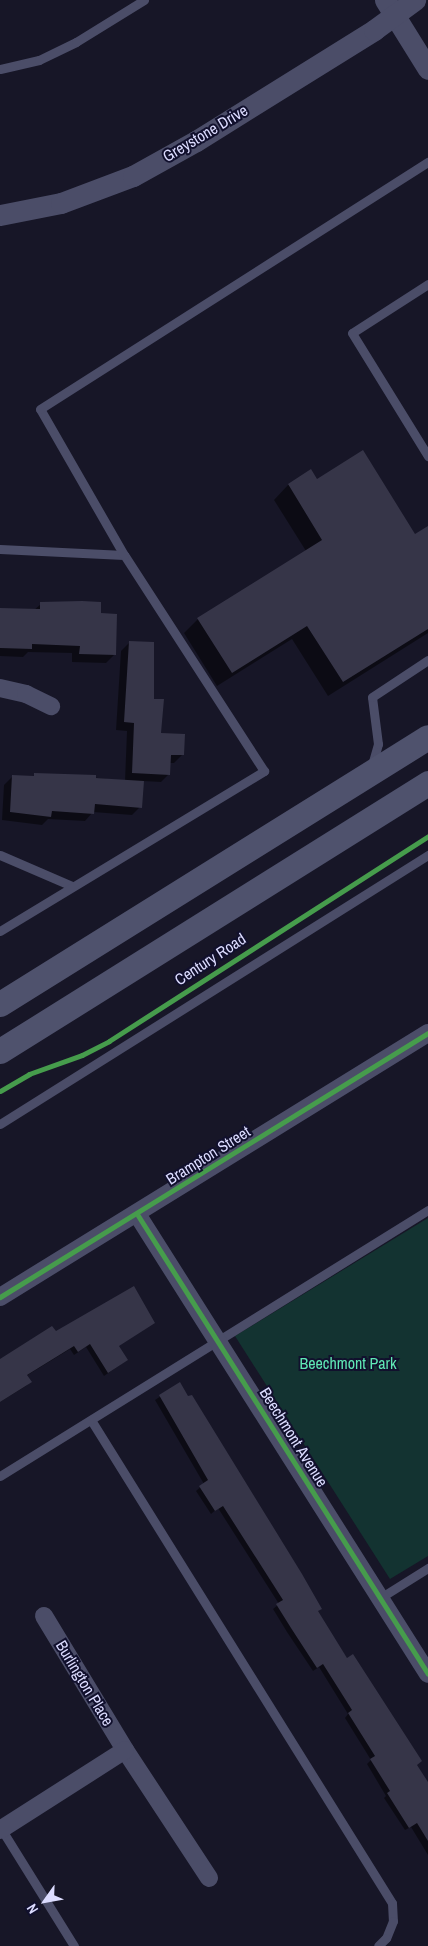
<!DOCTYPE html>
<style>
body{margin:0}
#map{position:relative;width:428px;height:1946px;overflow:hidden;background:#171627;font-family:"Archivo Narrow",sans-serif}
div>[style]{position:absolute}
.green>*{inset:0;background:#133331}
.shadow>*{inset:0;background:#0007}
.building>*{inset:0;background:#363548}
.service>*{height:9px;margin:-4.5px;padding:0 4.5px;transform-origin:4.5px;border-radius:4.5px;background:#4b4d68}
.minor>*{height:18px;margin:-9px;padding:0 9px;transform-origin:9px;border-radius:9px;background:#4b4d68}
.tertiary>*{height:21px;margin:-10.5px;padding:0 10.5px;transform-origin:10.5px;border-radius:10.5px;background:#4b4d68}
.secondary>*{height:25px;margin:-12.5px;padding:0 12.5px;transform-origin:12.5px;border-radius:12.5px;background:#4f526d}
.cycleway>*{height:5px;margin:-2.5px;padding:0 2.5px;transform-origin:2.5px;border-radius:2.5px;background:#469c4c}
span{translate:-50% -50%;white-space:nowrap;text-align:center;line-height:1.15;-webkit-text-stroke:4px #11102d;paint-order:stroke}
.street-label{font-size:16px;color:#dcdcff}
.park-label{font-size:16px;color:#5fe8b5}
.north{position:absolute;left:20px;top:1876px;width:50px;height:50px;-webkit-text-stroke:4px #11102d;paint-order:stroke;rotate:238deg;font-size:14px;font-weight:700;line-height:20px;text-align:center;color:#dcdcff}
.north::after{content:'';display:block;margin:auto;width:18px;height:22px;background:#dcdcff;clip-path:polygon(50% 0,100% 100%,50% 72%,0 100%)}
</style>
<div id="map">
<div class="green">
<i style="clip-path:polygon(428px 1218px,428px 1556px,390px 1579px,235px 1336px)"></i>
</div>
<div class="shadow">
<i style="clip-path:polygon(311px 471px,317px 481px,415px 535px,428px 538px,428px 633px,328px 696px,292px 639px,217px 686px,184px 633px,198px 619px,306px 551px,274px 500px,288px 485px)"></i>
<i style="clip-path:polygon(41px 604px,114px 655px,106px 663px,72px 662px,72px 653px,28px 652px,23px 657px,0 656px,0 609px,34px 610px)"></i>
<i style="clip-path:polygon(129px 643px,152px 700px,160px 734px,182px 755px,174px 763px,169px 763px,169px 774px,161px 782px,143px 781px,140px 807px,132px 815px,93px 812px,85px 821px,48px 819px,42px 825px,2px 820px,4px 785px,12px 777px,72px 775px,125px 781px,127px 731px,116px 730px,121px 651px)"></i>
<i style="clip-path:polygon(153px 1323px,118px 1346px,127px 1360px,104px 1376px,86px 1347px,74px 1355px,70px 1349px,26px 1376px,30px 1382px,26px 1386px,0 1402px,0 1361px,55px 1333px)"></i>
<i style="clip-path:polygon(179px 1384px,317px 1612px,428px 1784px,428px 1855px,411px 1827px,405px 1830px,384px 1798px,386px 1796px,367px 1764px,371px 1760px,345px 1718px,348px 1714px,319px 1667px,313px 1671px,287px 1632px,273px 1609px,279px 1604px,218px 1508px,211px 1514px,196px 1491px,204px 1484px,155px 1400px)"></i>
</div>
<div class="building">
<i style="clip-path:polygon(363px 450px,415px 534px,428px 526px,428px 629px,343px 682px,307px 626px,232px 673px,197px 618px,322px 540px,288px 484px,311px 469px,317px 479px)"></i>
<i style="clip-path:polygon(82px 601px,101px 602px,101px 613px,117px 614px,116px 655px,79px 654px,80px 646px,32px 644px,32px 649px,0 648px,0 608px,40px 609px,40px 602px)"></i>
<i style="clip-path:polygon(129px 641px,154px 642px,154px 699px,164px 699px,161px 733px,185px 734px,184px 755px,171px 755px,170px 775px,132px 773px,134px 723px,124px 722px)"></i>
<i style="clip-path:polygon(34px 773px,96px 775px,96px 778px,144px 781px,142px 808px,95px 804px,94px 814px,52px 811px,51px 817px,10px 812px,12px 775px,34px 776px)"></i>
<i style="clip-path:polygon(134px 1286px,155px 1323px,119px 1346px,128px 1360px,108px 1373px,90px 1344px,78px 1352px,74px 1346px,27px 1375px,32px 1382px,0 1402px,0 1359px,52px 1326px,56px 1331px)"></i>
<i style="clip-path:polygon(180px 1382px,188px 1396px,192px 1395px,302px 1574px,322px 1609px,318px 1611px,347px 1658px,353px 1654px,422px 1761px,417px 1765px,428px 1782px,428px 1841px,417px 1823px,409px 1828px,387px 1793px,390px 1791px,370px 1759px,375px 1756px,348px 1713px,352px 1710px,323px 1664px,317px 1668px,291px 1628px,276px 1604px,283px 1600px,223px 1506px,215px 1511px,199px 1486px,208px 1480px,159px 1395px)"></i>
</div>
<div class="service">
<i style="left:0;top:69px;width:40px;rotate:-13deg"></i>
<i style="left:39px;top:60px;width:41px;rotate:-25.9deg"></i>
<i style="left:76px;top:42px;width:80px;rotate:-31.7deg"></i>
<i style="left:428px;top:284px;width:90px;rotate:147.2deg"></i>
<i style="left:352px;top:333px;width:145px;rotate:58.3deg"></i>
<i style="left:0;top:549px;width:124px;rotate:2.8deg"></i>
<i style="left:372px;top:765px;width:22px;rotate:-74deg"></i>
<i style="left:378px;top:744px;width:47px;rotate:-97.3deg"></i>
<i style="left:372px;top:697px;width:67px;rotate:-33.5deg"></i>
<i style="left:0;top:855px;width:78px;rotate:23.3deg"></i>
<i style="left:0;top:931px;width:309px;rotate:-31.2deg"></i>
<i style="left:264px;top:771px;width:257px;rotate:-122.9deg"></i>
<i style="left:124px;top:555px;width:168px;rotate:-119.9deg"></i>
<i style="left:40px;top:409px;width:460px;rotate:-32.5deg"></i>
<i style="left:0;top:1124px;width:506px;rotate:-32.15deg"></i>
<i style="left:91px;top:1420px;width:569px;rotate:58.07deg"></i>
<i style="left:392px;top:1903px;width:18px;rotate:87deg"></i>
<i style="left:393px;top:1921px;width:18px;rotate:112deg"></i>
<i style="left:386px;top:1938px;width:11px;rotate:135deg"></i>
<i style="left:0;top:1476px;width:504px;rotate:-31.86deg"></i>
<i style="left:380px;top:1598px;width:57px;rotate:-32deg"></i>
<i style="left:0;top:1827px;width:140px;rotate:58.1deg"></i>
</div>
<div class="minor">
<i style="left:0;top:688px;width:27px;rotate:13deg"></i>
<i style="left:26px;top:694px;width:28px;rotate:26deg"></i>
<i style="left:137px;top:1214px;width:544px;rotate:57.68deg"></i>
<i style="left:0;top:1297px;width:503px;rotate:-31.67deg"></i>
<i style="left:44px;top:1616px;width:157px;rotate:58.8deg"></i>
<i style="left:125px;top:1750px;width:153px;rotate:56.7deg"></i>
<i style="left:0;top:1830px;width:148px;rotate:-32.6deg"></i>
</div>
<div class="tertiary">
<i style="left:385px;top:0;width:81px;rotate:58.1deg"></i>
<i style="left:0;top:215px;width:62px;rotate:-11.1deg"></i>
<i style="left:61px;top:203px;width:77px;rotate:-20.6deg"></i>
<i style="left:133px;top:176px;width:72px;rotate:-29.1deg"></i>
<i style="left:196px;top:141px;width:210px;rotate:-31.9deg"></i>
<i style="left:374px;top:30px;width:51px;rotate:-36.2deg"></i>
</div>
<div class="secondary">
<i style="left:0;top:1004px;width:504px;rotate:-31.96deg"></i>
<i style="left:0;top:1051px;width:505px;rotate:-32.05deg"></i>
</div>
<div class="cycleway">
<i style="left:0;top:1091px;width:34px;rotate:-30deg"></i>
<i style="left:29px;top:1074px;width:56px;rotate:-19.7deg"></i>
<i style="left:82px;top:1055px;width:30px;rotate:-27deg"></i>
<i style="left:109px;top:1041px;width:379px;rotate:-32.7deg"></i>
<i style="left:137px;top:1214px;width:544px;rotate:57.68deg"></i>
<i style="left:0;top:1297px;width:503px;rotate:-31.67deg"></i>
</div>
<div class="street-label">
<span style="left:205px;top:133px;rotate:-31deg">Greystone Drive</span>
<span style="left:210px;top:959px;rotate:-33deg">Century Road</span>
<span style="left:208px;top:1155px;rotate:-32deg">Brampton Street</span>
<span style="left:294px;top:1437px;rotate:58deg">Beechmont Avenue</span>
<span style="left:85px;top:1683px;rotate:59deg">Burlington Place</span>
</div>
<div class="park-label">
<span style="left:348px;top:1363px">Beechmont Park</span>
</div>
<div class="north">N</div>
</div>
